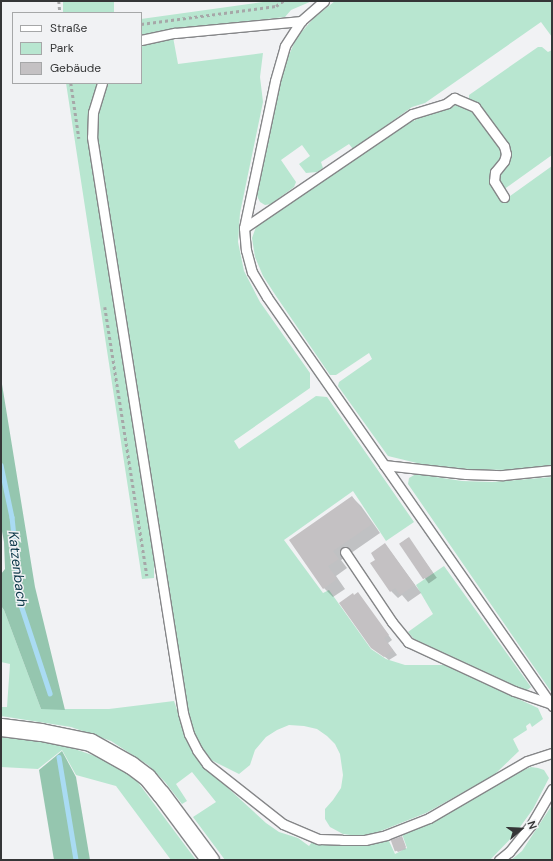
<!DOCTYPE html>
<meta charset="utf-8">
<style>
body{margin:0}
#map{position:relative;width:553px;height:861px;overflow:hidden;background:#f1f2f4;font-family:"DM Sans",sans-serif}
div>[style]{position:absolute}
.green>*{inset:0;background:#b8e6d0;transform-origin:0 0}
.forest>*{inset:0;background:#95c6af}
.shadow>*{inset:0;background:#0003;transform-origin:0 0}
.stream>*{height:4.5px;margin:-2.25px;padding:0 2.25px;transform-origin:2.25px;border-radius:2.25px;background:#a9dbf3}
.building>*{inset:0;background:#c4c1c3;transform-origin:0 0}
.path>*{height:2.5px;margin-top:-1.25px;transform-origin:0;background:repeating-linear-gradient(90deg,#a6a7a8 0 3px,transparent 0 6px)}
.roads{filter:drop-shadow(1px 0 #858688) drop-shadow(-1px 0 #858688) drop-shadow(0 1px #858688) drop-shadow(0 -1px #858688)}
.service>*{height:9px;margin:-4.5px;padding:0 4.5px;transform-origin:4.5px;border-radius:4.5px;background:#fff}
.minor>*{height:17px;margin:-8.5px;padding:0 8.5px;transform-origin:8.5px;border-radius:8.5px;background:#fff}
span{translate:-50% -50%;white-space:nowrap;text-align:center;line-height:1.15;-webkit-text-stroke:3px #f1f2f4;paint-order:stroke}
.water-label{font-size:14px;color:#093546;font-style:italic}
.frame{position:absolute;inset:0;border:2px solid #353637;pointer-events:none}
.legend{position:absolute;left:12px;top:12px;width:130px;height:72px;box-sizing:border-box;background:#f1f2f4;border:1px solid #a6a7a8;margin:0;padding:5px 7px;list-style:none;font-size:12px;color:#353637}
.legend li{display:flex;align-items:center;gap:8px;height:20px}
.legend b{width:20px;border:1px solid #a6a7a8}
.north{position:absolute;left:501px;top:809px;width:40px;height:40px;-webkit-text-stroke:3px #f1f2f4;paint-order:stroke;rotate:71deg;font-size:11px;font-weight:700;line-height:16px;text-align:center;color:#353637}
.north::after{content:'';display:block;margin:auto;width:14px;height:18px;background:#353637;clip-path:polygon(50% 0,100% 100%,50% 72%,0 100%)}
</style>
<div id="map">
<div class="green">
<i style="left:63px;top:1px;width:51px;height:12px"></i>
<i style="clip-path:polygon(270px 1px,312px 1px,291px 10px,285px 17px,159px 31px,141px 35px,141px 19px)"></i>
<i style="clip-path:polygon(335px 1px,552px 1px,552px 37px,541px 22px,425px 103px,412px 107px,353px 149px,349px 144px,321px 162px,323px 168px,317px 172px,306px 173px,299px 164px,310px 156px,302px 145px,281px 160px,296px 182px,294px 187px,271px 204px,265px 205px,260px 202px,257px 196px,282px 76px,288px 57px,297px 37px,314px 18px)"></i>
<i style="clip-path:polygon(173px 37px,178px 64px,263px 53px,260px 77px,263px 102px,240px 213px,238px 242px,244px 271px,260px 302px,310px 373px,310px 388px,234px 441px,239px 449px,316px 396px,327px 397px,414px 522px,386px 541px,353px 491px,284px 540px,323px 593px,329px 590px,371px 649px,386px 659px,405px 665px,444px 665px,538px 708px,543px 719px,532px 727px,530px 723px,526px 726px,527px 730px,513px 739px,519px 751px,494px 775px,426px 813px,373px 834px,357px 836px,343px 834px,330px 827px,325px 819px,325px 809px,333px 800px,341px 788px,343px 775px,340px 754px,335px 744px,327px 736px,317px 729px,304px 726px,289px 725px,277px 730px,266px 737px,255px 750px,250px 765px,239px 774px,209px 759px,199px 746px,187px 714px,96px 130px,97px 113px,106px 83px,141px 83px,141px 44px)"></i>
<i style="clip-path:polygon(538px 47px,542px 47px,548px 52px,552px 50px,552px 155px,503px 190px,498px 178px,498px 173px,510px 157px,480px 108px,469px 99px,469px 95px)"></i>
<i style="clip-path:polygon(66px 83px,98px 83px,89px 113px,154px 554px,154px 578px,142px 579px)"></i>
<i style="clip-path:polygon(457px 104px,471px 109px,501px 149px,503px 157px,494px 169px,503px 201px,552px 166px,552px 465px,506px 470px,468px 469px,421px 464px,388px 456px,338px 386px,339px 382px,372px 359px,369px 353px,336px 375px,330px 375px,276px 296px,263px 276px,255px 257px,252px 238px,256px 227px,412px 118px,414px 121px,419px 117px,451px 108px)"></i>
<i style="clip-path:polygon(416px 474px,462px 481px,492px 482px,552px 477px,552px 693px,408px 484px,409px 478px)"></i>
<i style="clip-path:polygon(444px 566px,531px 687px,526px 691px,414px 639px,408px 632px,433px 614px,416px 585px)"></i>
<i style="clip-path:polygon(1px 606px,4px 610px,41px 709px,109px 709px,174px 701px,189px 745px,205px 767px,266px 823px,279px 832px,298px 838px,309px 846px,312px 842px,328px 845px,356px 845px,375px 843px,388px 839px,395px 854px,407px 848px,402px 834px,436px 819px,514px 774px,531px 767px,538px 768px,544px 770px,549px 778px,533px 809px,515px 834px,490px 860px,225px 860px,193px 817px,216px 802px,192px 772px,176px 784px,187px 801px,182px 804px,165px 782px,148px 765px,111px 741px,71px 727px,1px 716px,1px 707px,7px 707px,10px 664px,1px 662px)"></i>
<i style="clip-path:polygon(1px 737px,40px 740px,66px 746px,95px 756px,120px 769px,137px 781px,196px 860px,171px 860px,116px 786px,76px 775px,62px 750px,38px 769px,1px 767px)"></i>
<i style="clip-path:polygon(552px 805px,552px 860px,511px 860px,522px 851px)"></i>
</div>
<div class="forest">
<i style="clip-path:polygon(1px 378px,35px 587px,65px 710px,41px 709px,4px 610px,1px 606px,1px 574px,5px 569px,4px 542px,1px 526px)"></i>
<i style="clip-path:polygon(62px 751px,76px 777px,90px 860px,54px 860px,39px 770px)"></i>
</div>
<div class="shadow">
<i style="clip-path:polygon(352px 497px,361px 506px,380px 533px,341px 560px,347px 568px,336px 576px,345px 589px,333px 597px,324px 588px,291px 540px)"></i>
<i style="left:408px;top:538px;width:49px;height:10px;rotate:54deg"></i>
<i style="clip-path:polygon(385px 544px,421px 593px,408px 602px,402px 595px,398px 598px,391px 591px,372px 564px,377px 560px)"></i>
<i style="clip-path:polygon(358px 594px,392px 640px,388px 643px,397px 655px,389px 660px,372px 647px,355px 596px)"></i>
<i style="clip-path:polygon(402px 838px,406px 849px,398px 852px,396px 850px)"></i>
</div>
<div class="stream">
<i style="left:1px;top:465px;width:53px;rotate:78.1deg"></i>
<i style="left:12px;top:517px;width:88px;rotate:84.2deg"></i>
<i style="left:21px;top:605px;width:93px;rotate:71.8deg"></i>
<i style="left:59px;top:757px;width:104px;rotate:80.6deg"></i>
</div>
<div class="building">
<i style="clip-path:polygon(352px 496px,372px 524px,333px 551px,339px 559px,328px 566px,337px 579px,323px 589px,289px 540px)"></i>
<i style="left:409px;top:537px;width:43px;height:12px;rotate:56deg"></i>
<i style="clip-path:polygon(385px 543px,415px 585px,400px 595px,395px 588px,390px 592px,370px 563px,375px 560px,371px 553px)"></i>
<i style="clip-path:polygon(358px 592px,389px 635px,384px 638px,393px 650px,384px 657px,371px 648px,339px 603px,353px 593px,354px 595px)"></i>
<i style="left:402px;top:836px;width:12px;height:12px;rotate:70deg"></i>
</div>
<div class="path">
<i style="left:59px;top:1px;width:12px;rotate:85deg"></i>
<i style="left:141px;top:24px;width:136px;rotate:-7.6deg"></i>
<i style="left:276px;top:6px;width:9px;rotate:-36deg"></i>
<i style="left:71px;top:83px;width:56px;rotate:81.7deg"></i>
<i style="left:105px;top:307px;width:272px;rotate:81.1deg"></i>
</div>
<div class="roads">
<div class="service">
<i style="left:324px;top:1px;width:30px;rotate:139deg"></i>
<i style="left:301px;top:21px;width:30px;rotate:123deg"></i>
<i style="left:285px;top:46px;width:36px;rotate:106deg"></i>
<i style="left:275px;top:81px;width:150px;rotate:101.9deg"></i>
<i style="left:244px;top:228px;width:22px;rotate:85deg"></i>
<i style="left:246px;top:250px;width:23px;rotate:75deg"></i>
<i style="left:252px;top:272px;width:29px;rotate:59deg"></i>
<i style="left:267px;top:297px;width:499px;rotate:55.1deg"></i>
<i style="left:141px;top:40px;width:35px;rotate:-12deg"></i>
<i style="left:175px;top:33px;width:127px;rotate:-5.4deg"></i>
<i style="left:102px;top:83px;width:30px;rotate:107deg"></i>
<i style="left:93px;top:112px;width:25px;rotate:92deg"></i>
<i style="left:92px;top:137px;width:583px;rotate:81.02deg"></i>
<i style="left:183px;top:713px;width:22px;rotate:74deg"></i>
<i style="left:189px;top:734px;width:18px;rotate:63deg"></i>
<i style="left:197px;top:750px;width:17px;rotate:54deg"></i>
<i style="left:207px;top:764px;width:97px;rotate:38.3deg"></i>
<i style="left:283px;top:824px;width:39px;rotate:23deg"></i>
<i style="left:319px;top:839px;width:23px;rotate:2deg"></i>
<i style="left:342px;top:840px;width:23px"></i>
<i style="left:365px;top:840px;width:22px;rotate:-13deg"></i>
<i style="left:386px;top:835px;width:46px;rotate:-21.6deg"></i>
<i style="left:429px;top:818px;width:113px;rotate:-30.2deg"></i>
<i style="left:527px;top:761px;width:26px;rotate:-18deg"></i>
<i style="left:244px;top:228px;width:203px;rotate:-34.2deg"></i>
<i style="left:412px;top:114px;width:37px;rotate:-17deg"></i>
<i style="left:447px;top:103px;width:9px;rotate:-36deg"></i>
<i style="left:454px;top:98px;width:23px;rotate:23deg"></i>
<i style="left:475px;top:107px;width:49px;rotate:53.4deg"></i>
<i style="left:504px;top:146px;width:8px;rotate:76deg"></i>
<i style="left:506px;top:154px;width:7px;rotate:106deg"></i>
<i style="left:504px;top:161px;width:14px;rotate:129deg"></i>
<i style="left:495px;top:172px;width:9px;rotate:96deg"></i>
<i style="left:494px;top:181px;width:19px;rotate:58deg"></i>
<i style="left:384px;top:465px;width:82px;rotate:6.3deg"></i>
<i style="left:466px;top:474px;width:37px;rotate:2deg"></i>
<i style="left:503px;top:475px;width:49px;rotate:-5.8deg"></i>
<i style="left:345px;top:552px;width:84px;rotate:56.1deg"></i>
<i style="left:392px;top:622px;width:26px;rotate:51deg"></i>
<i style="left:408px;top:642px;width:117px;rotate:24.8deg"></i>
<i style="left:514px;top:691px;width:39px;rotate:19deg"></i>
<i style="left:499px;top:860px;width:13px;rotate:-39deg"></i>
<i style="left:509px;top:852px;width:35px;rotate:-51deg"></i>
<i style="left:531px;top:825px;width:42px;rotate:-59.7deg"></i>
</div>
<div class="minor">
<i style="left:1px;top:727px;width:40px;rotate:7.1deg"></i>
<i style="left:41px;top:732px;width:50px;rotate:11.5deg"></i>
<i style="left:90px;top:742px;width:47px;rotate:29.3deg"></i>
<i style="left:131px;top:765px;width:20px;rotate:37deg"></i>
<i style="left:147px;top:777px;width:22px;rotate:51deg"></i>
<i style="left:161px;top:794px;width:82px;rotate:53.4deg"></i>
</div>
</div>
<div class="water-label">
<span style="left:18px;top:569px;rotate:83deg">Katzenbach</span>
</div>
<div class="frame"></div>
<ul class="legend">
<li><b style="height:5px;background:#fff"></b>Straße</li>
<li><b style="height:11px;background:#b8e6d0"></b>Park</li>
<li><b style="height:11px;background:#c4c1c3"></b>Gebäude</li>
</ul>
<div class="north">N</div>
</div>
